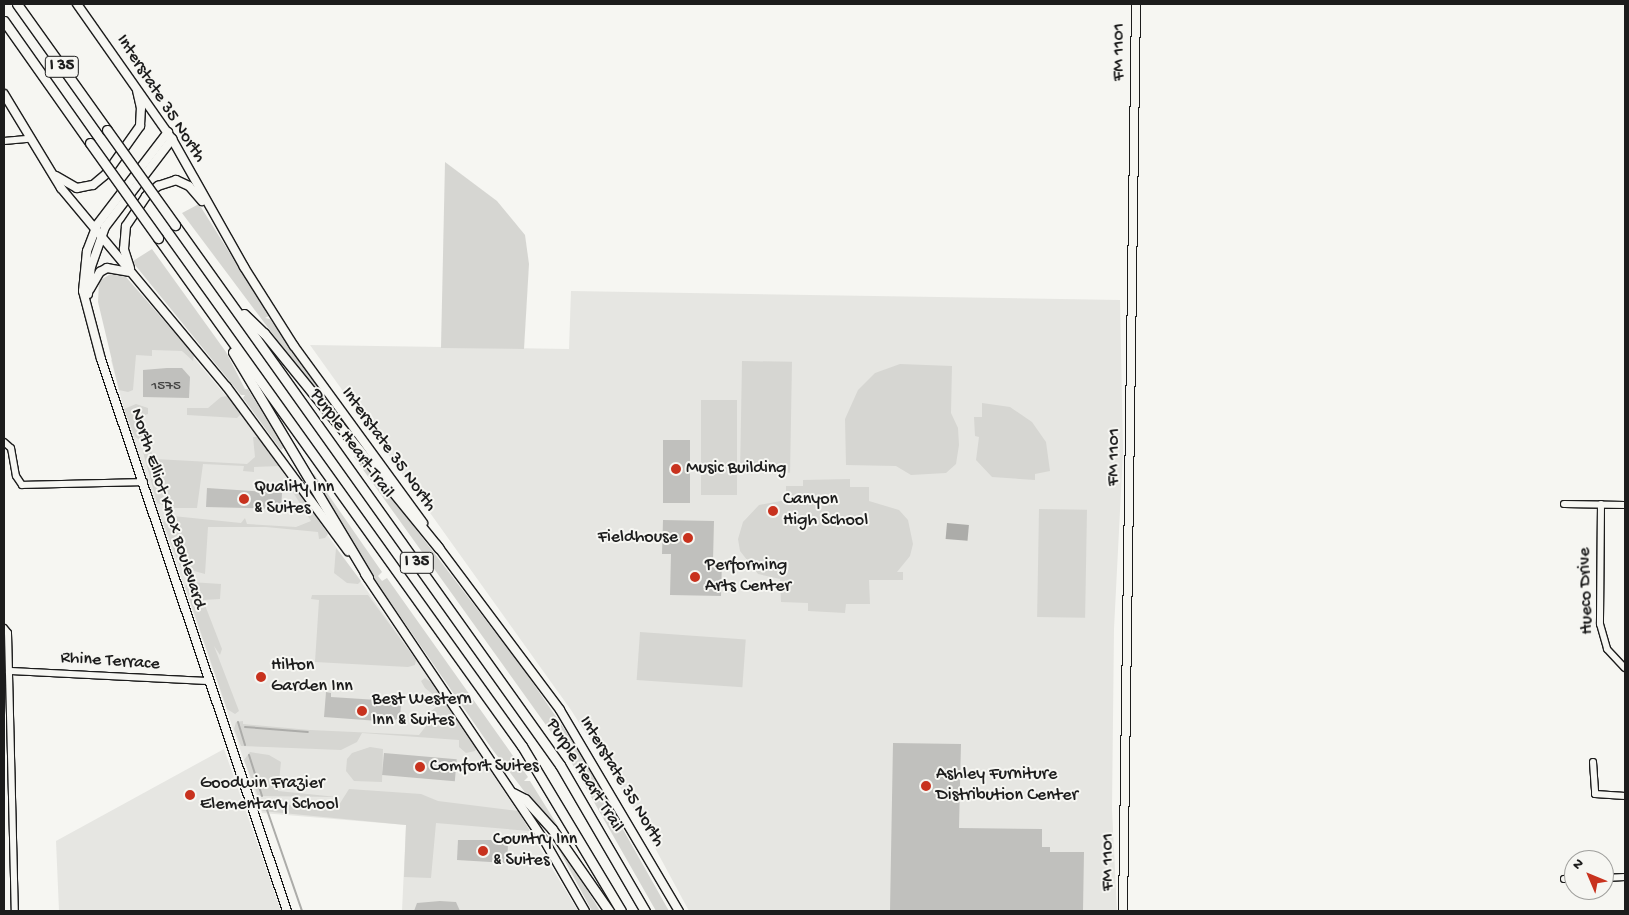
<!DOCTYPE html>
<style>
body{margin:0}
#map{position:relative;width:1629px;height:915px;overflow:hidden;background:#f6f6f2;font-family:"Gochi Hand",sans-serif}
div>[style]{position:absolute}
.built>*{inset:0;background:#e6e6e2}
.green>*{inset:0;background:#d6d6d2;transform-origin:0 0}
.water>*{inset:0;background:#acaca9;transform-origin:0 0}
.stream>*{height:2px;margin:-1px;padding:0 1px;transform-origin:1px;border-radius:1px;background:#acaca9}
.building>*{inset:0;background:#c0c0bd;transform-origin:0 0}
.roads{filter:drop-shadow(1px 0 #1c1c1c) drop-shadow(-1px 0 #1c1c1c) drop-shadow(0 1px #1c1c1c) drop-shadow(0 -1px #1c1c1c)}
.minor>*{height:6px;margin:-3px;padding:0 3px;transform-origin:3px;border-radius:3px;background:#f6f6f2}
.major>*{height:8px;margin:-4px;padding:0 4px;transform-origin:4px;border-radius:4px;background:#f6f6f2}
.highway>*{height:9px;margin:-4.5px;padding:0 4.5px;transform-origin:4.5px;border-radius:4.5px;background:#f6f6f2}
.bridges{filter:drop-shadow(1px 0 #1c1c1c) drop-shadow(-1px 0 #1c1c1c) drop-shadow(0 1px #1c1c1c) drop-shadow(0 -1px #1c1c1c)}
.highway-bridge>*{height:9px;margin:-4.5px;padding:0 4.5px;transform-origin:4.5px;border-radius:4.5px;background:#f6f6f2}
.dots>*{width:14px;height:14px;translate:-50% -50%;box-sizing:border-box;border:2px solid #f6f6f2;border-radius:50%}
span{translate:-50% -50%;white-space:nowrap;text-align:center;line-height:1.15;-webkit-text-stroke:4px #f6f6f2;paint-order:stroke}
.number-label{font-size:15px;color:#454544}
.number-label span{-webkit-text-stroke-width:0}
.shield-label span{padding:1px 4px;background:#f6f6f2;border:1px solid;border-radius:4px;-webkit-text-stroke-width:0}
.shield-label{font-size:16px;color:#1c1c1c;font-weight:700}
.street-label{font-size:18px;color:#1c1c1c}
.poi-label{font-size:18px;color:#1c1c1c}
.left{translate:0 -50%;text-align:left}
.right{translate:-100% -50%;text-align:right}
.frame{position:absolute;inset:0;border:5px solid #1c1c1c;pointer-events:none}
.north{position:absolute;left:1564px;top:850px;width:50px;height:50px;box-sizing:border-box;background:#f6f6f2;border:1px solid #9f9f9c;border-radius:50%;rotate:315deg;font-size:14px;font-weight:700;line-height:20px;text-align:center;color:#1c1c1c}
.north::after{content:'';display:block;margin:auto;width:18px;height:22px;background:#c8321e;clip-path:polygon(50% 0,100% 100%,50% 72%,0 100%)}
</style>
<div id="map">
<div class="built">
<i style="clip-path:polygon(571px 291px,1120px 300px,1123px 452px,1114px 629px,1112px 810px,1117px 911px,689px 911px,634px 809px,571px 710px,310px 345px,569px 349px)"></i>
<i style="clip-path:polygon(173px 333px,242px 415px,418px 662px,520px 815px,578px 911px,402px 911px,406px 825px,262px 813px,126px 417px,111px 360px)"></i>
<i style="clip-path:polygon(224px 749px,281px 911px,59px 911px,56px 841px)"></i>
</div>
<div class="green">
<i style="clip-path:polygon(445px 162px,497px 201px,525px 235px,529px 264px,524px 349px,441px 348px)"></i>
<i style="clip-path:polygon(199px 204px,269px 316px,265px 318px,270px 319px,324px 393px,320px 397px,182px 213px)"></i>
<i style="clip-path:polygon(152px 249px,226px 352px,245px 389px,248px 389px,284px 447px,281px 450px,243px 398px,245px 395px,241px 395px,135px 265px,133px 261px)"></i>
<i style="clip-path:polygon(114px 272px,126px 277px,194px 355px,193px 361px,182px 351px,152px 350px,152px 356px,136px 355px,133px 390px,128px 392px,119px 390px,98px 302px,99px 281px)"></i>
<i style="left:742px;top:361px;width:50px;height:111px;rotate:1deg"></i>
<i style="clip-path:polygon(900px 364px,952px 366px,951px 413px,958px 428px,959px 445px,956px 464px,946px 473px,911px 475px,896px 466px,846px 465px,845px 419px,858px 390px,875px 373px)"></i>
<i style="clip-path:polygon(228px 396px,241px 414px,237px 418px,187px 415px,187px 408px,208px 408px,221px 397px)"></i>
<i style="left:701px;top:400px;width:36px;height:95px"></i>
<i style="clip-path:polygon(982px 403px,1010px 407px,1032px 422px,1046px 442px,1050px 471px,1035px 474px,1035px 480px,992px 477px,976px 460px,979px 437px,975px 436px,974px 417px,982px 417px)"></i>
<i style="clip-path:polygon(136px 404px,148px 408px,148px 414px,139px 417px,147px 433px,140px 440px,135px 437px,124px 409px)"></i>
<i style="clip-path:polygon(253px 437px,259px 437px,279px 466px,254px 467px,254px 472px,243px 471px,244px 466px,203px 464px,197px 508px,171px 508px,157px 503px,143px 452px,151px 451px,155px 459px,247px 464px,255px 457px)"></i>
<i style="clip-path:polygon(358px 454px,524px 670px,576px 746px,669px 911px,656px 911px,566px 753px,354px 457px)"></i>
<i style="clip-path:polygon(314px 474px,382px 572px,378px 576px,382px 581px,387px 578px,528px 777px,524px 781px,530px 781px,574px 852px,572px 854px,492px 749px,375px 580px,310px 475px)"></i>
<i style="clip-path:polygon(850px 479px,850px 487px,869px 487px,869px 501px,899px 510px,908px 520px,913px 544px,910px 556px,897px 572px,903px 572px,903px 580px,869px 580px,870px 604px,846px 604px,845px 613px,808px 611px,808px 603px,781px 602px,780px 579px,758px 574px,740px 551px,738px 539px,743px 522px,759px 505px,786px 500px,786px 486px,803px 486px,803px 480px)"></i>
<i style="clip-path:polygon(286px 481px,292px 482px,328px 534px,325px 538px,319px 539px,318px 532px,266px 527px,208px 527px,205px 574px,180px 567px,163px 522px,173px 516px,241px 523px,245px 518px,247px 524px,296px 527px,311px 521px)"></i>
<i style="left:1039px;top:509px;width:48px;height:108px;rotate:1deg"></i>
<i style="clip-path:polygon(336px 548px,361px 581px,358px 584px,347px 583px,334px 573px)"></i>
<i style="clip-path:polygon(190px 582px,221px 584px,220px 599px,203px 600px,222px 649px,220px 655px,214px 646px,239px 711px,235px 714px,227px 709px,185px 586px)"></i>
<i style="clip-path:polygon(312px 595px,368px 595px,416px 660px,415px 665px,408px 667px,315px 662px,319px 600px,311px 599px)"></i>
<i style="left:640px;top:632px;width:106px;height:48px;rotate:4deg"></i>
<i style="clip-path:polygon(425px 678px,435px 685px,477px 746px,475px 751px,466px 753px,459px 747px,459px 740px,362px 733px,357px 742px,341px 750px,241px 746px,234px 729px,236px 722px,243px 721px,243px 724px,310px 730px,419px 735px,433px 717px,429px 713px,436px 707px,431px 705px,440px 700px,425px 688px,421px 681px)"></i>
<i style="clip-path:polygon(370px 747px,383px 749px,382px 782px,354px 781px,346px 771px,347px 759px,352px 753px)"></i>
<i style="clip-path:polygon(250px 752px,269px 755px,281px 762px,278px 791px,337px 797px,258px 796px,244px 760px)"></i>
<i style="clip-path:polygon(349px 789px,421px 794px,438px 801px,518px 811px,530px 831px,436px 823px,431px 878px,404px 877px,406px 825px,262px 811px,265px 806px,278px 804px,337px 808px)"></i>
<i style="clip-path:polygon(552px 837px,588px 891px,600px 911px,592px 911px)"></i>
</div>
<div class="water">
<i style="left:947px;top:523px;width:22px;height:16px;rotate:5deg"></i>
</div>
<div class="stream">
<i style="left:238px;top:722px;width:24px;rotate:73deg"></i>
<i style="left:245px;top:727px;width:63px;rotate:4.5deg"></i>
<i style="left:249px;top:755px;width:43px;rotate:72.4deg"></i>
<i style="left:266px;top:807px;width:110px;rotate:70.9deg"></i>
</div>
<div class="building">
<i style="clip-path:polygon(167px 368px,182px 368px,190px 377px,189px 398px,143px 397px,143px 370px)"></i>
<i style="left:663px;top:440px;width:27px;height:63px"></i>
<i style="clip-path:polygon(207px 488px,282px 493px,281px 509px,206px 507px)"></i>
<i style="clip-path:polygon(663px 520px,714px 521px,713px 561px,722px 561px,721px 596px,670px 595px,671px 554px,662px 554px)"></i>
<i style="clip-path:polygon(326px 692px,331px 693px,331px 697px,393px 701px,401px 706px,400px 717px,392px 722px,324px 717px)"></i>
<i style="clip-path:polygon(893px 743px,961px 744px,959px 828px,1042px 829px,1042px 847px,1050px 847px,1050px 852px,1084px 852px,1083px 911px,890px 910px)"></i>
<i style="left:384px;top:753px;width:73px;height:22px;rotate:5deg"></i>
<i style="clip-path:polygon(458px 840px,501px 840px,508px 844px,507px 863px,457px 860px)"></i>
<i style="clip-path:polygon(440px 901px,456px 902px,460px 911px,414px 911px,417px 903px)"></i>
</div>
<div class="roads">
<div class="minor">
<i style="left:4px;top:141px;width:25px;rotate:-5deg"></i>
<i style="left:4px;top:442px;width:9px;rotate:41deg"></i>
<i style="left:11px;top:448px;width:28px;rotate:80deg"></i>
<i style="left:16px;top:476px;width:11px;rotate:56deg"></i>
<i style="left:22px;top:485px;width:122px;rotate:-1.4deg"></i>
<i style="left:1564px;top:504px;width:61px;rotate:0.9deg"></i>
<i style="left:1601px;top:504px;width:120px;rotate:90.5deg"></i>
<i style="left:1600px;top:624px;width:26px;rotate:74deg"></i>
<i style="left:1607px;top:649px;width:26px;rotate:47deg"></i>
<i style="left:4px;top:628px;width:6px;rotate:51deg"></i>
<i style="left:8px;top:633px;width:278px;rotate:88.6deg"></i>
<i style="left:9px;top:671px;width:200px;rotate:2.9deg"></i>
<i style="left:1593px;top:762px;width:32px;rotate:86deg"></i>
<i style="left:1595px;top:794px;width:30px;rotate:4deg"></i>
<i style="left:1604px;top:878px;width:21px;rotate:-3deg"></i>
<i style="left:1564px;top:879px;width:10px;rotate:-6deg"></i>
</div>
<div class="major">
<i style="left:77px;top:4px;width:165px;rotate:54.9deg"></i>
<i style="left:172px;top:139px;width:147px;rotate:60.6deg"></i>
<i style="left:244px;top:267px;width:93px;rotate:57.7deg"></i>
<i style="left:294px;top:346px;width:219px;rotate:53.9deg"></i>
<i style="left:4px;top:94px;width:110px;rotate:58.8deg"></i>
<i style="left:61px;top:188px;width:259px;rotate:50.2deg"></i>
<i style="left:227px;top:387px;width:204px;rotate:53.6deg"></i>
<i style="left:168px;top:132px;width:117px;rotate:127.4deg"></i>
<i style="left:97px;top:225px;width:28px;rotate:111deg"></i>
<i style="left:87px;top:251px;width:40px;rotate:95.7deg"></i>
<i style="left:83px;top:291px;width:70px;rotate:75.2deg"></i>
<i style="left:101px;top:359px;width:582px;rotate:71.38deg"></i>
<i style="left:56px;top:176px;width:24px;rotate:30deg"></i>
<i style="left:77px;top:188px;width:16px;rotate:-11deg"></i>
<i style="left:93px;top:185px;width:17px;rotate:-40deg"></i>
<i style="left:106px;top:174px;width:59px;rotate:-54.7deg"></i>
<i style="left:140px;top:126px;width:18px;rotate:-87deg"></i>
<i style="left:141px;top:108px;width:17px;rotate:-103deg"></i>
<i style="left:130px;top:268px;width:20px;rotate:-108deg"></i>
<i style="left:124px;top:249px;width:23px;rotate:-85deg"></i>
<i style="left:126px;top:226px;width:36px;rotate:-56deg"></i>
<i style="left:146px;top:196px;width:16px;rotate:-40deg"></i>
<i style="left:158px;top:186px;width:19px;rotate:-18deg"></i>
<i style="left:176px;top:180px;width:14px;rotate:25deg"></i>
<i style="left:189px;top:186px;width:20px;rotate:49deg"></i>
<i style="left:90px;top:289px;width:20px;rotate:-60deg"></i>
<i style="left:100px;top:272px;width:8px;rotate:-30deg"></i>
<i style="left:107px;top:268px;width:22px;rotate:10deg"></i>
<i style="left:88px;top:294px;width:27px;rotate:-84deg"></i>
<i style="left:91px;top:267px;width:42px;rotate:-70.7deg"></i>
<i style="left:105px;top:227px;width:111px;rotate:-52.7deg"></i>
<i style="left:436px;top:544px;width:207px;rotate:53.2deg"></i>
<i style="left:560px;top:710px;width:234px;rotate:59.4deg"></i>
<i style="left:365px;top:574px;width:321px;rotate:56.1deg"></i>
<i style="left:544px;top:840px;width:82px;rotate:60deg"></i>
<i style="left:1123px;top:911px;width:907px;rotate:-89.18deg"></i>
</div>
<div class="highway">
<i style="left:17px;top:4px;width:155px;rotate:54.5deg"></i>
<i style="left:4px;top:21px;width:149px;rotate:54.8deg"></i>
<i style="left:175px;top:225px;width:663px;rotate:54.51deg"></i>
<i style="left:560px;top:765px;width:169px;rotate:59.8deg"></i>
<i style="left:158px;top:238px;width:625px;rotate:54.38deg"></i>
<i style="left:522px;top:746px;width:192px;rotate:59deg"></i>
<i style="left:244px;top:314px;width:28px;rotate:44deg"></i>
<i style="left:264px;top:333px;width:277px;rotate:50.9deg"></i>
<i style="left:233px;top:352px;width:263px;rotate:59.1deg"></i>
<i style="left:513px;top:793px;width:13px;rotate:27deg"></i>
<i style="left:525px;top:799px;width:40px;rotate:48deg"></i>
<i style="left:552px;top:829px;width:100px;rotate:55.2deg"></i>
</div>
</div>
<div class="bridges">
<div class="highway-bridge">
<i style="left:107px;top:130px;width:117px;rotate:54.4deg"></i>
<i style="left:90px;top:143px;width:117px;rotate:54.4deg"></i>
</div>
</div>
<div class="dots">
<i style="left:676px;top:469px;background:#c8321e"></i>
<i style="left:244px;top:499px;background:#c8321e"></i>
<i style="left:773px;top:511px;background:#c8321e"></i>
<i style="left:688px;top:538px;background:#c8321e"></i>
<i style="left:695px;top:577px;background:#c8321e"></i>
<i style="left:261px;top:677px;background:#c8321e"></i>
<i style="left:362px;top:711px;background:#c8321e"></i>
<i style="left:420px;top:767px;background:#c8321e"></i>
<i style="left:926px;top:786px;background:#c8321e"></i>
<i style="left:190px;top:795px;background:#c8321e"></i>
<i style="left:483px;top:851px;background:#c8321e"></i>
</div>
<div class="number-label">
<span style="left:166px;top:387px">1575</span>
</div>
<div class="shield-label">
<span style="left:62px;top:67px">I 35</span>
<span style="left:417px;top:563px">I 35</span>
</div>
<div class="street-label">
<span style="left:1120px;top:52px;rotate:-90deg">FM 1101</span>
<span style="left:160px;top:99px;rotate:57deg">Interstate 35 North</span>
<span style="left:351px;top:444px;rotate:54deg">Purple Heart Trail</span>
<span style="left:388px;top:450px;rotate:54deg">Interstate 35 North</span>
<span style="left:1115px;top:457px;rotate:-89deg">FM 1101</span>
<span style="left:167px;top:509px;rotate:72deg">North Elliot Knox Boulevard</span>
<span style="left:1587px;top:591px;rotate:-92deg">Hueco Drive</span>
<span style="left:110px;top:662px;rotate:4deg">Rhine Terrace</span>
<span style="left:584px;top:776px;rotate:58deg">Purple Heart Trail</span>
<span style="left:621px;top:782px;rotate:59deg">Interstate 35 North</span>
<span style="left:1109px;top:862px;rotate:-90deg">FM 1101</span>
</div>
<div class="poi-label">
<span class="left" style="left:686px;top:469px">Music Building</span>
<span class="left" style="left:254px;top:499px">Quality Inn<br>&amp; Suites</span>
<span class="left" style="left:783px;top:511px">Canyon<br>High School</span>
<span class="right" style="left:678px;top:538px">Fieldhouse</span>
<span class="left" style="left:705px;top:577px">Performing<br>Arts Center</span>
<span class="left" style="left:271px;top:677px">Hilton<br>Garden Inn</span>
<span class="left" style="left:372px;top:711px">Best Western<br>Inn &amp; Suites</span>
<span class="left" style="left:430px;top:767px">Comfort Suites</span>
<span class="left" style="left:936px;top:786px">Ashley Furniture<br>Distribution Center</span>
<span class="left" style="left:200px;top:795px">Goodwin Frazier<br>Elementary School</span>
<span class="left" style="left:493px;top:851px">Country Inn<br>&amp; Suites</span>
</div>
<div class="frame"></div>
<div class="north">N</div>
</div>
